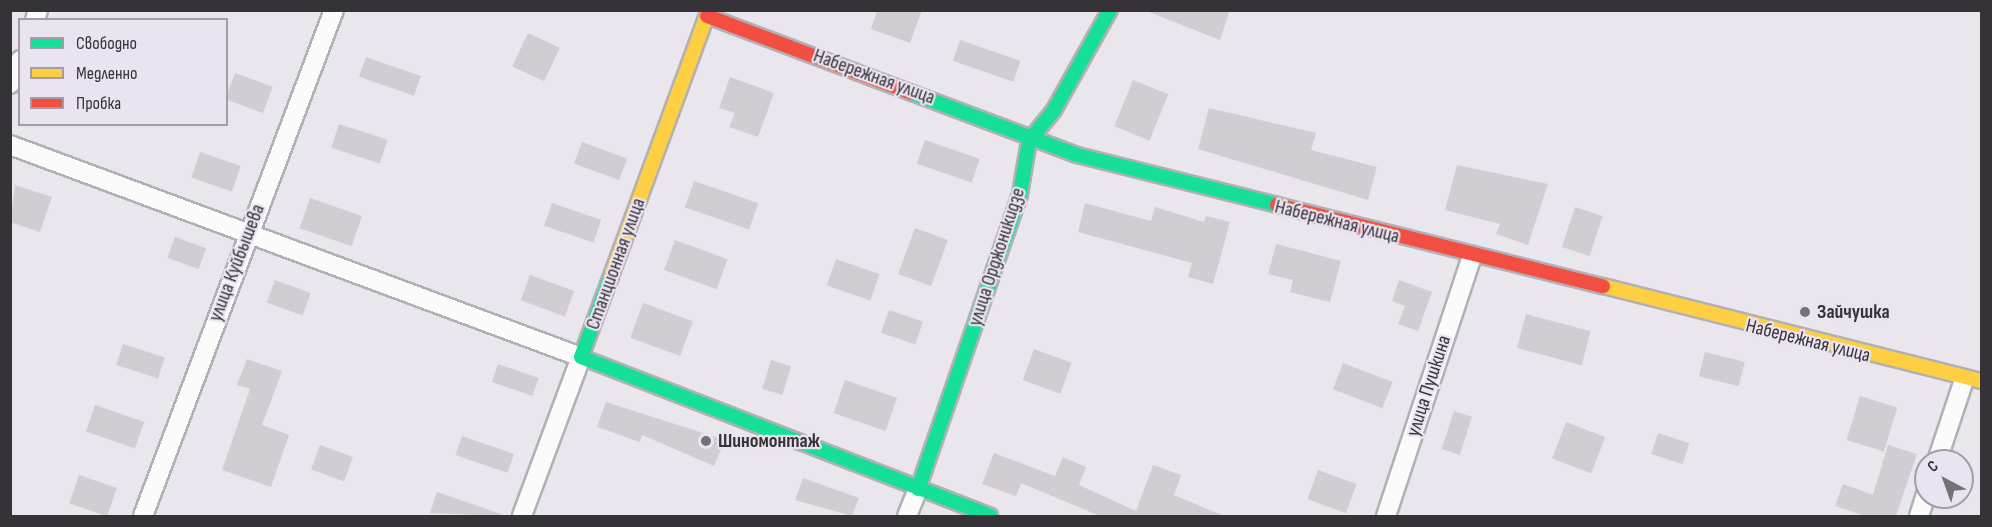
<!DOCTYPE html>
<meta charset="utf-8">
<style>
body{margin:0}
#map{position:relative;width:1992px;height:527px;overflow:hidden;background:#eae6ed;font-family:"Sofia Sans Condensed",sans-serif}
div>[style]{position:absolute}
.building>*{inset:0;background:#d0cdd3;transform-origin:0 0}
.roads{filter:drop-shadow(2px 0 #b3b0b5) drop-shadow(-2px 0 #b3b0b5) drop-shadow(0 2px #b3b0b5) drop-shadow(0 -2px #b3b0b5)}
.street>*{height:18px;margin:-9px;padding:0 9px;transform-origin:9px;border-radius:9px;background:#fcfbfc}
.fast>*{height:14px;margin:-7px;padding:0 7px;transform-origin:7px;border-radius:7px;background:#16e098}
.slow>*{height:14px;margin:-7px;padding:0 7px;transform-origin:7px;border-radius:7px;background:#ffcf43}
.jam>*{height:14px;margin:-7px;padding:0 7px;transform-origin:7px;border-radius:7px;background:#f24e42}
.dots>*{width:16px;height:16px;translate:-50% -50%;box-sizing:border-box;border:3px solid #eae3f0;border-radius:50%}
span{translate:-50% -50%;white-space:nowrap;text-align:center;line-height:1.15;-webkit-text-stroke:4.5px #eae3f0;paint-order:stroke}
.street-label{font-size:20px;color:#353338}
.poi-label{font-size:20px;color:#353338;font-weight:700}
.left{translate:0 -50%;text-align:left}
.frame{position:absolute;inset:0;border:12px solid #353338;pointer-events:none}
.legend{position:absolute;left:18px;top:18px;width:210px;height:108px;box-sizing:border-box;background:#eae3f0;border:2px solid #a29da6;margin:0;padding:8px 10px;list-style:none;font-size:18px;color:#353338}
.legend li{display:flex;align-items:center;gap:12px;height:30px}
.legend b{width:30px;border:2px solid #a29da6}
.north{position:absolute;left:1914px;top:449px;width:60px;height:60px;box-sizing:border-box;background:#eae3f0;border:2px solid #a29da6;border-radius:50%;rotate:319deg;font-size:16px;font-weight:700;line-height:24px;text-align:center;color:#353338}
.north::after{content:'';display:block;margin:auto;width:21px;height:27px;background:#747277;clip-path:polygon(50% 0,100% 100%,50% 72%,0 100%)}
</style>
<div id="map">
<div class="building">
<i style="clip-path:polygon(877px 10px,922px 10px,910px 43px,871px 29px)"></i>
<i style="clip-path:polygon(1144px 10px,1230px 10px,1220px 40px)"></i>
<i style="left:528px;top:33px;width:35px;height:37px;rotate:25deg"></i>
<i style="left:960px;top:40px;width:64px;height:22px;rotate:19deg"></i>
<i style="left:366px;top:57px;width:58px;height:21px;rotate:19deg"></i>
<i style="left:235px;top:73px;width:40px;height:28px;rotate:20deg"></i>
<i style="clip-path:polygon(730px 77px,774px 93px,758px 137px,729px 127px,735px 113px,719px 108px)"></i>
<i style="left:1133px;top:80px;width:38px;height:50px;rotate:22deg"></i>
<i style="clip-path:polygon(1209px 108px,1316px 133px,1311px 150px,1377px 167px,1368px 200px,1198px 149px)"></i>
<i style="left:339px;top:124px;width:51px;height:25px;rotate:18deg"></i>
<i style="left:925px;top:140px;width:58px;height:25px;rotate:19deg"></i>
<i style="left:582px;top:142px;width:48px;height:23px;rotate:20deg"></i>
<i style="left:200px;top:152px;width:43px;height:27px;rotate:19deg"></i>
<i style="clip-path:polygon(1457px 165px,1548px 184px,1528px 245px,1496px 234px,1500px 224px,1445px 210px)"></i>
<i style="left:694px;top:181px;width:68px;height:28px;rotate:19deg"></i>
<i style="clip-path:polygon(15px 185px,52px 197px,40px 232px,10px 222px)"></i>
<i style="left:310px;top:198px;width:55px;height:32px;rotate:19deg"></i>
<i style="left:552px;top:203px;width:52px;height:24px;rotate:19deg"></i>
<i style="clip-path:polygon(1085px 203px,1151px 221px,1155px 207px,1204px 222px,1206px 216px,1230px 222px,1213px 284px,1188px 277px,1192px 263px,1078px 232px)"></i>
<i style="left:1575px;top:207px;width:29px;height:42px;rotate:18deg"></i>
<i style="left:915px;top:228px;width:35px;height:49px;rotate:20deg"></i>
<i style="left:175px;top:237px;width:33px;height:22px;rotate:20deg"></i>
<i style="left:675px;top:240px;width:56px;height:32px;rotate:20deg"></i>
<i style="clip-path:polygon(1276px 244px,1341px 261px,1330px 302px,1290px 292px,1293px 280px,1268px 274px)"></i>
<i style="left:836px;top:259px;width:46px;height:28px;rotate:19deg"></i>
<i style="left:530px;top:275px;width:47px;height:27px;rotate:20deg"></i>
<i style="left:275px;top:280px;width:38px;height:24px;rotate:20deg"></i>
<i style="clip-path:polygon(1399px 280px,1432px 292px,1418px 331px,1398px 324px,1405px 306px,1392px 301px)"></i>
<i style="left:643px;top:303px;width:53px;height:37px;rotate:20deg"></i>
<i style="left:889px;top:310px;width:36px;height:24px;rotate:19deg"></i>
<i style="left:1526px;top:314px;width:67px;height:35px;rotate:15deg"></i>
<i style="left:123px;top:344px;width:44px;height:22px;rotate:18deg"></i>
<i style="left:1034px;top:349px;width:40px;height:33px;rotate:20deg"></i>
<i style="left:1705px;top:352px;width:41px;height:25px;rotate:14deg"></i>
<i style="clip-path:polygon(247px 359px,282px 371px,262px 425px,289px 435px,271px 487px,222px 470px,250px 389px,237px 385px)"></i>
<i style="left:771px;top:360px;width:21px;height:30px;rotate:17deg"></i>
<i style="left:1343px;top:363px;width:53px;height:28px;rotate:21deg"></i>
<i style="left:498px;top:364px;width:43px;height:19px;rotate:19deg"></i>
<i style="left:845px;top:380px;width:55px;height:35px;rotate:19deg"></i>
<i style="left:1860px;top:396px;width:39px;height:46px;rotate:17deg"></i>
<i style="clip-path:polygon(606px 402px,725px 440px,714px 466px,642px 435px,640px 442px,597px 427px)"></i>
<i style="left:95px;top:405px;width:52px;height:28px;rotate:19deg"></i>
<i style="left:1454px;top:411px;width:19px;height:40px;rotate:18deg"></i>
<i style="left:1566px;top:422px;width:42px;height:39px;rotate:21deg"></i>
<i style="left:1658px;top:433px;width:33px;height:22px;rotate:18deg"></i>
<i style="left:462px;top:436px;width:55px;height:20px;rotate:19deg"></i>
<i style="left:320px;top:445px;width:35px;height:26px;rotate:20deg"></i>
<i style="clip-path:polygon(1888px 445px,1917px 454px,1896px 516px,1865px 516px,1835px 506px,1843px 484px,1873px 495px)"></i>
<i style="clip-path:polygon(994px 453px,1055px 476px,1063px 457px,1086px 467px,1079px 485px,1136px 511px,1153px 465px,1181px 475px,1174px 495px,1224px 516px,1100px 516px,1021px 483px,1016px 496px,982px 484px)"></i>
<i style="left:1318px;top:470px;width:41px;height:31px;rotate:20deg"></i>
<i style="left:79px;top:475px;width:40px;height:30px;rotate:19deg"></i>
<i style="clip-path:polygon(803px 478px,859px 498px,852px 516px,795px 500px)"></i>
<i style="clip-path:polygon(437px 492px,501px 514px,500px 516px,430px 513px)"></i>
</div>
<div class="roads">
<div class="street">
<i style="left:35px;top:20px;width:10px;rotate:-73deg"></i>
<i style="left:10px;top:84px;width:26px;rotate:-67deg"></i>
<i style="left:10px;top:145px;width:609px;rotate:20.37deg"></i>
<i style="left:581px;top:357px;width:170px;rotate:110.4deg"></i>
<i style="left:1937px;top:461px;width:85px;rotate:-71.6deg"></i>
<i style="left:143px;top:516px;width:541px;rotate:-69.32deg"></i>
<i style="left:907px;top:516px;width:29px;rotate:-68deg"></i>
<i style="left:1386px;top:516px;width:274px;rotate:-71.7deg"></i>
<i style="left:1919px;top:516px;width:23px;rotate:-72deg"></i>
</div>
<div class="fast">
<i style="left:912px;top:93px;width:176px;rotate:20.6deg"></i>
<i style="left:1077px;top:155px;width:206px;rotate:14deg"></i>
<i style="left:611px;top:276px;width:86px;rotate:110.3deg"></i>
<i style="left:581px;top:357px;width:439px;rotate:21.2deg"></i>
<i style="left:918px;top:489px;width:312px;rotate:-70.9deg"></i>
<i style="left:1020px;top:194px;width:54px;rotate:-80.4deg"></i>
<i style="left:1029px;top:141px;width:40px;rotate:-51deg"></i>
<i style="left:1054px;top:110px;width:115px;rotate:-60.8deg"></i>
</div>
<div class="slow">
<i style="left:611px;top:276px;width:283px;rotate:-69.8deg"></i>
<i style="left:1603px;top:286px;width:391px;rotate:14.1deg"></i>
</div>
<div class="jam">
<i style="left:707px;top:16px;width:219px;rotate:20.6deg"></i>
<i style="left:1277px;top:205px;width:336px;rotate:14deg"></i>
</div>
</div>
<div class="dots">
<i style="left:1805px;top:312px;background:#747277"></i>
<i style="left:706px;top:441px;background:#747277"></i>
</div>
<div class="street-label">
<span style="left:874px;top:77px;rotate:20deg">Набережная улица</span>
<span style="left:1337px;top:222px;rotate:14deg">Набережная улица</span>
<span style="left:997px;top:257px;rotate:-72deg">улица Орджоникидзе</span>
<span style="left:237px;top:263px;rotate:-69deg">улица Куйбышева</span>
<span style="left:616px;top:264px;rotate:-70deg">Станционная улица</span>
<span style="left:1808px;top:341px;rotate:14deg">Набережная улица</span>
<span style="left:1429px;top:386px;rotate:-72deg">улица Пушкина</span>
</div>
<div class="poi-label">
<span class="left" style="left:1817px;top:312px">Зайчушка</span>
<span class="left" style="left:718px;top:441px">Шиномонтаж</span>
</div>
<div class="frame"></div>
<ul class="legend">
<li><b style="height:8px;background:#16e098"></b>Свободно</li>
<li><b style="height:8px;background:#ffcf43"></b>Медленно</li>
<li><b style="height:8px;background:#f24e42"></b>Пробка</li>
</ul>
<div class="north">С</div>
</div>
